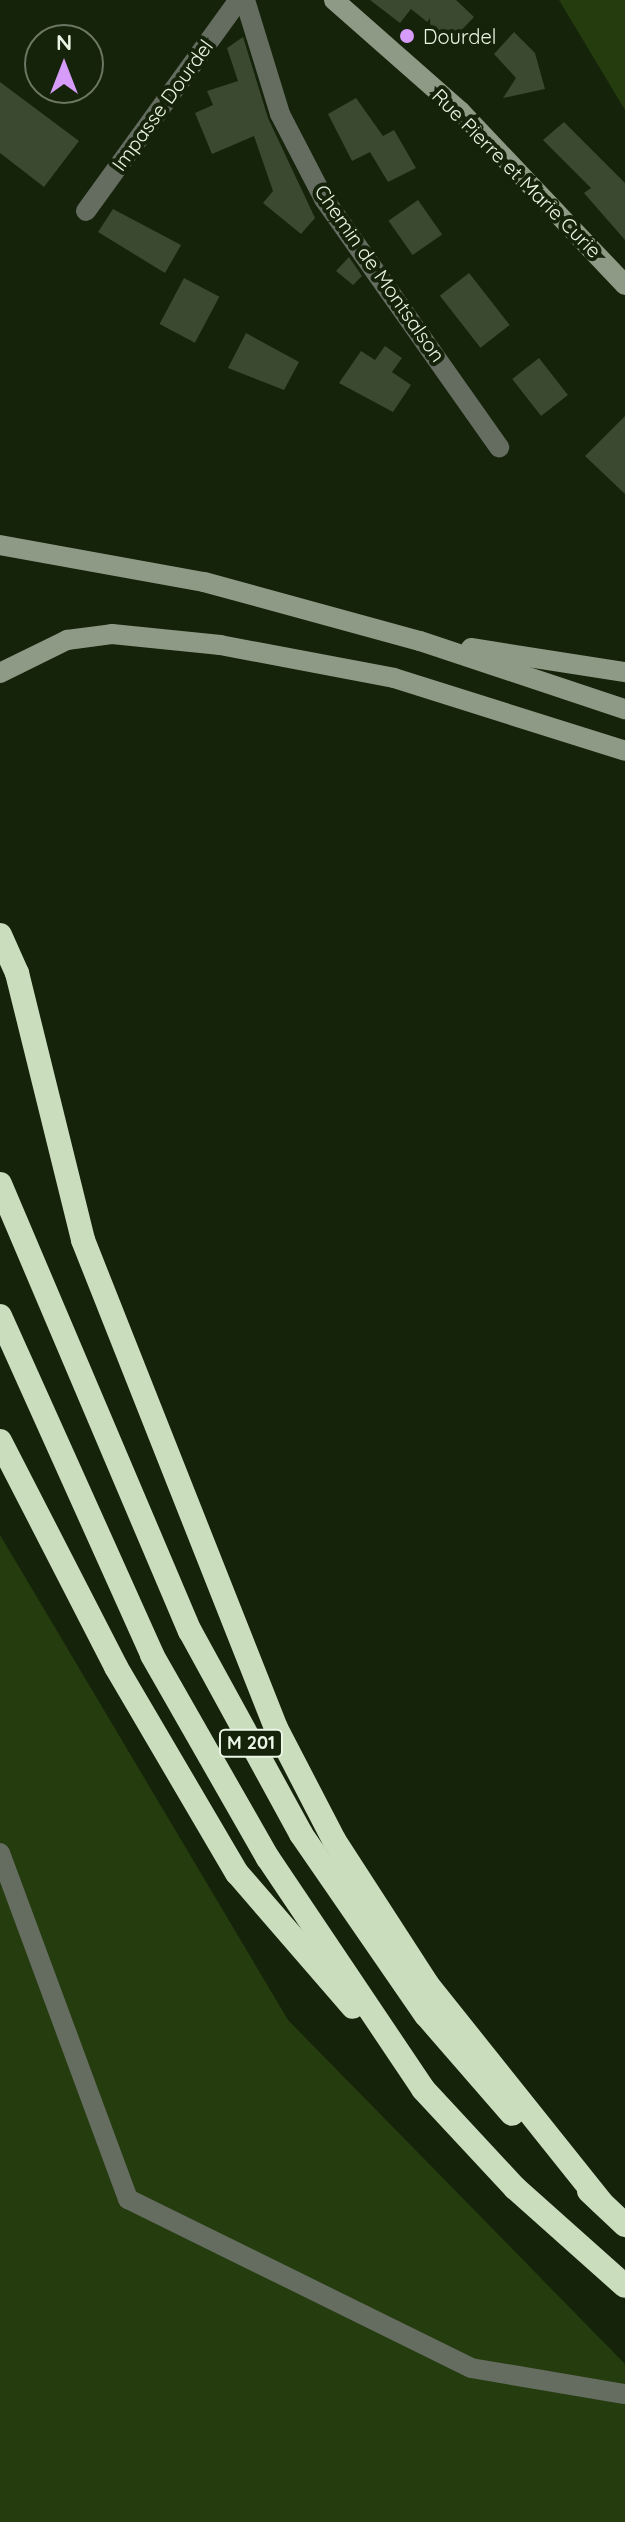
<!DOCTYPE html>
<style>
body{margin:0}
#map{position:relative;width:625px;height:2522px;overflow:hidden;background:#15230a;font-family:Quicksand,sans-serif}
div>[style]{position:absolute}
.green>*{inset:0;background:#253c0f}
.building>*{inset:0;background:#3a492f;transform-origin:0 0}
.street>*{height:20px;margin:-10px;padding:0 10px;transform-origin:10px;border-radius:10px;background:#656c60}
.secondary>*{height:20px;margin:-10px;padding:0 10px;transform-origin:10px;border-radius:10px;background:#8e9a86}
.highway>*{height:24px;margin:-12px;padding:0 12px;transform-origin:12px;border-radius:12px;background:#caddbd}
.dots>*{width:22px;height:22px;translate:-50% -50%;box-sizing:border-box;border:4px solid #15230a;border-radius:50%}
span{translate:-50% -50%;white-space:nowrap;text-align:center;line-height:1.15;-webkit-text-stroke:8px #15230a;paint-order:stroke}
.shield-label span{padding:2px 6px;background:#15230a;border:2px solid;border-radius:6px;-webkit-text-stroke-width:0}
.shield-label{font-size:18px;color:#ebf5e5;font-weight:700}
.poi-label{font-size:20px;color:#ebf5e5}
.left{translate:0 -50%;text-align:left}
.street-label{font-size:20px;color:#ebf5e5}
.north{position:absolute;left:24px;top:24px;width:80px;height:80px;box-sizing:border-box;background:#15230a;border:2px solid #6b7762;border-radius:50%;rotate:0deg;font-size:22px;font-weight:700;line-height:32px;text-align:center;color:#ebf5e5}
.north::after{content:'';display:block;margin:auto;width:28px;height:36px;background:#d79bf9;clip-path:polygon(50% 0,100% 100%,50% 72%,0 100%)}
</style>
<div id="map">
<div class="green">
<i style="clip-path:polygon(559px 0,625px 0,625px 110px)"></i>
<i style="clip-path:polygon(0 1535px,288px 2020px,625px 2364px,625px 2522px,0 2522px)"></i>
</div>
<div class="building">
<i style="clip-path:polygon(370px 0,456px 0,474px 17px,451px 41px,411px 9px,400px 23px)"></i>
<i style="clip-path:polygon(514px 32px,535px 53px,545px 89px,503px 98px,516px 78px,494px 54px)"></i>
<i style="clip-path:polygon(243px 37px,268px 118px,315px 218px,301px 234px,263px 203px,273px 191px,254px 136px,212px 154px,195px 113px,213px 105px,207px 91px,238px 81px,227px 48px)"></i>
<i style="clip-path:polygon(0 82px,79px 141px,44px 187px,0 153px)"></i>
<i style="clip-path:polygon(356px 98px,383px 136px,394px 130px,416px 168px,388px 182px,370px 152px,352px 161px,328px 114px)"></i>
<i style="clip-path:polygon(564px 122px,625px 183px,625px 240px,584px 193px,591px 188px,543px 140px)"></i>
<i style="left:418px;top:200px;width:42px;height:36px;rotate:55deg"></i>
<i style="clip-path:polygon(113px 209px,181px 245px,165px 273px,98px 232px)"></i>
<i style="clip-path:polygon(349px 257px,362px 276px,353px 285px,336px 271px)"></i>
<i style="left:469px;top:273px;width:66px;height:37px;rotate:52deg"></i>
<i style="left:184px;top:278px;width:40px;height:52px;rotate:28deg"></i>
<i style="clip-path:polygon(246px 333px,299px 362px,284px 390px,228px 368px)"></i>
<i style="clip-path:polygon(385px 346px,402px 358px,392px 372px,411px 385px,393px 412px,339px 383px,361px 351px,375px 360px)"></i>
<i style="left:539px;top:358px;width:47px;height:34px;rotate:52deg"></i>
<i style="clip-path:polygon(625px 416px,625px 494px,585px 456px)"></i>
</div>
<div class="street">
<i style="left:245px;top:0;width:119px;rotate:72.9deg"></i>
<i style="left:280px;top:114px;width:96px;rotate:62.6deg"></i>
<i style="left:324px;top:199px;width:304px;rotate:54.8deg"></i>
<i style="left:86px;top:211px;width:261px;rotate:-54.1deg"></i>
<i style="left:0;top:1853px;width:369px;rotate:69.7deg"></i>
<i style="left:128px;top:2199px;width:382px;rotate:26.2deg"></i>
<i style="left:471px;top:2368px;width:156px;rotate:9.6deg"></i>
</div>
<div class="secondary">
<i style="left:334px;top:0;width:168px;rotate:41.4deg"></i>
<i style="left:460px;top:111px;width:240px;rotate:46.5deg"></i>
<i style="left:0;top:545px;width:207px;rotate:10.3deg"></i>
<i style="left:204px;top:582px;width:224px;rotate:15.3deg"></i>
<i style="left:420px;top:641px;width:216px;rotate:18.4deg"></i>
<i style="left:471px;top:648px;width:156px;rotate:8.9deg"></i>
<i style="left:0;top:673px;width:75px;rotate:-26.2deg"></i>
<i style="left:67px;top:640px;width:45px;rotate:-7.6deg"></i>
<i style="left:112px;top:634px;width:109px;rotate:5.8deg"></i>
<i style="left:220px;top:645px;width:177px;rotate:10.7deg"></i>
<i style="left:394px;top:678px;width:242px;rotate:17.5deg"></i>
</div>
<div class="highway">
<i style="left:0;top:935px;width:42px;rotate:65.9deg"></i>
<i style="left:17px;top:973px;width:275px;rotate:76.1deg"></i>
<i style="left:83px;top:1240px;width:525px;rotate:68.42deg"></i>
<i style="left:276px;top:1728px;width:126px;rotate:62.6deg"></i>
<i style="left:334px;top:1840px;width:171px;rotate:57.1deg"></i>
<i style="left:427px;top:1984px;width:279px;rotate:51.4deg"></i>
<i style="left:0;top:1184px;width:486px;rotate:67deg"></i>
<i style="left:190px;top:1631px;width:231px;rotate:61.3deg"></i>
<i style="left:301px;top:1834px;width:220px;rotate:55.4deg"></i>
<i style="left:426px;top:2015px;width:131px;rotate:49deg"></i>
<i style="left:0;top:1316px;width:372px;rotate:65.8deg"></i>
<i style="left:152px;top:1655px;width:234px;rotate:60.3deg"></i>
<i style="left:268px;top:1858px;width:278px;rotate:56.1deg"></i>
<i style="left:423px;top:2089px;width:135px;rotate:47.1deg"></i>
<i style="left:515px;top:2188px;width:147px;rotate:41.7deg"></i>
<i style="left:0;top:1441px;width:254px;rotate:62.8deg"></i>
<i style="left:116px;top:1667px;width:239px;rotate:59.6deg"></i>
<i style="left:237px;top:1873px;width:177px;rotate:49.1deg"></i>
<i style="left:589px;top:2191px;width:50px;rotate:43.4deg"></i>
</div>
<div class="dots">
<i style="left:407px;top:36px;background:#d79bf9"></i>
</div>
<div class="shield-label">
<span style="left:251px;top:1743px">M 201</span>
</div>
<div class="poi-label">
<span class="left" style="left:423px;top:36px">Dourdel</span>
</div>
<div class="street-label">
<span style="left:162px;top:105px;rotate:-54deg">Impasse Dourdel</span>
<span style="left:517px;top:173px;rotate:45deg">Rue Pierre et Marie Curie</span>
<span style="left:380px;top:273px;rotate:55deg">Chemin de Montsalson</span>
</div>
<div class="north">N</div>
</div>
